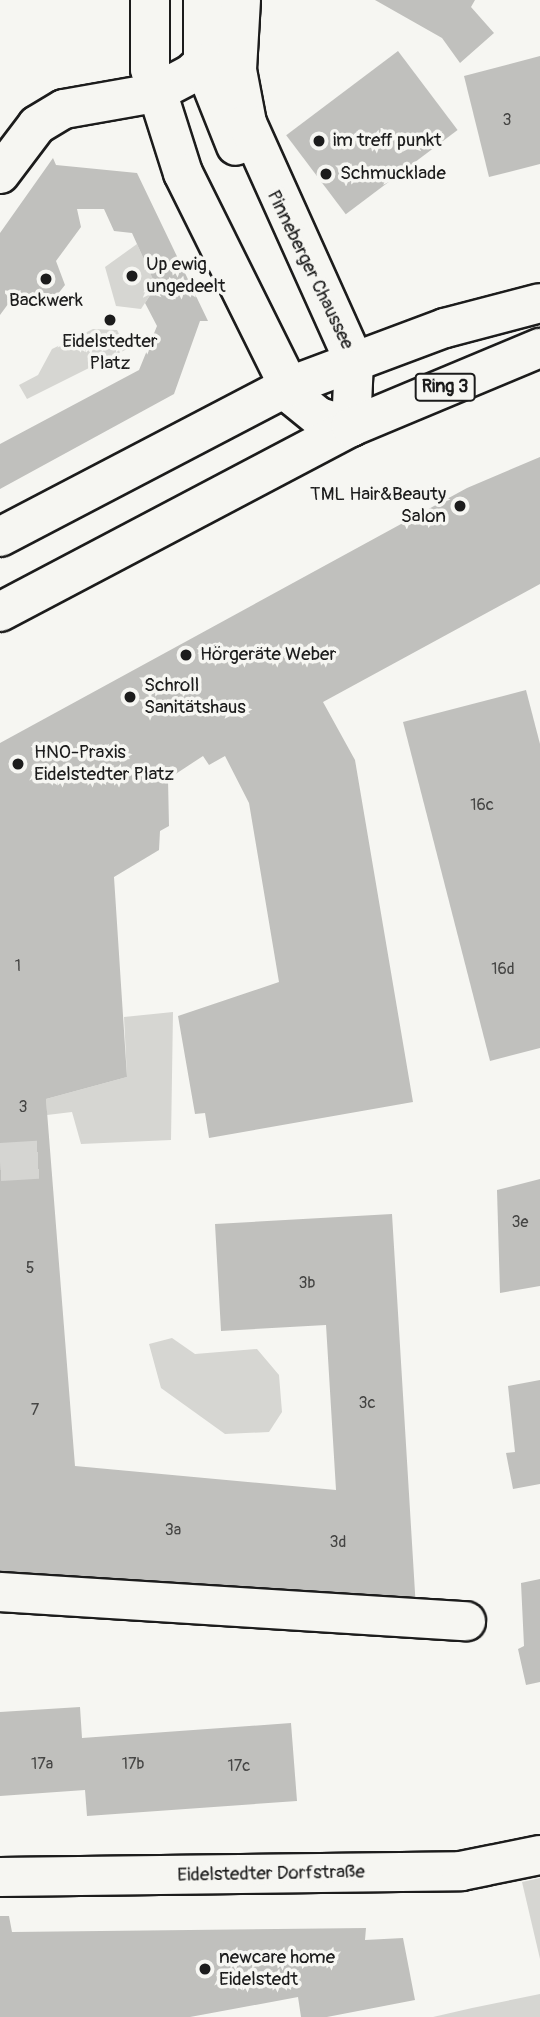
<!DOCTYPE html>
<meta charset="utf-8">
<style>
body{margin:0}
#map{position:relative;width:540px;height:2017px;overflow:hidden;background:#f6f6f2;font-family:Pangolin,sans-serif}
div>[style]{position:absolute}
.green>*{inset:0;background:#d6d6d2}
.building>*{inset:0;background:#c0c0bd;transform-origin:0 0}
.minor-tunnel>*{height:38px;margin-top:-19px;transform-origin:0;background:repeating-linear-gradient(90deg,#d5d5d2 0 38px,transparent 0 57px)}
.roads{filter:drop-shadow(2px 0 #1c1c1c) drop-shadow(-2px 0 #1c1c1c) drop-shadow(0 2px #1c1c1c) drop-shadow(0 -2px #1c1c1c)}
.minor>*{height:38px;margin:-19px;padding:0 19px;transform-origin:19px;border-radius:19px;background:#f6f6f2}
.major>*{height:38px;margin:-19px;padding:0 19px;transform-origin:19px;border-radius:19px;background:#f6f6f2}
.dots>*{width:19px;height:19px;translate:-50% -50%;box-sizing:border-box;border:4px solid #f6f6f2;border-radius:50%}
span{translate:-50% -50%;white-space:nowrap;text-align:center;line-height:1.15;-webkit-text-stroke:7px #f6f6f2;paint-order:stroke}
.number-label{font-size:16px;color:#454544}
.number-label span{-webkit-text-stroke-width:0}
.shield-label span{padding:2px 5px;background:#f6f6f2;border:2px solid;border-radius:5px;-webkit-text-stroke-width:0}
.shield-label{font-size:18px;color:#1c1c1c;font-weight:700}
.poi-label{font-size:19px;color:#1c1c1c}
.left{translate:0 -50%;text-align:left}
.right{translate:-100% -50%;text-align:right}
.street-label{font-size:19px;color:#1c1c1c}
</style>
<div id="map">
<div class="green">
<i style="clip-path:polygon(137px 244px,156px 286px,141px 309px,116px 306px,105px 267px)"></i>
<i style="clip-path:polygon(93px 329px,117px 330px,127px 349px,27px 399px,19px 385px,38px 375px,52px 349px)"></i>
<i style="clip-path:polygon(173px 1012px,171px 1140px,81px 1144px,72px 1112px,47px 1115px,46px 1099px,127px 1077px,124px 1017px)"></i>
<i style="clip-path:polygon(172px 1338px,195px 1354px,257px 1349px,279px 1375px,282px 1412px,269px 1432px,225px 1434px,161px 1388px,149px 1344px)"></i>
<i style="clip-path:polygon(540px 1878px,540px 1959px,522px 1882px)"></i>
<i style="clip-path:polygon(540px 1994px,540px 2017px,433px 2017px,472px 2008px)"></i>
</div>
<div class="building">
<i style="clip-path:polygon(375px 0,475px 0,471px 7px,494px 33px,460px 63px,442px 38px)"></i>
<i style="left:398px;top:51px;width:99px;height:140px;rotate:53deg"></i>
<i style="clip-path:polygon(540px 56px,540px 164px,489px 177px,464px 76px)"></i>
<i style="clip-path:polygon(53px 158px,56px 165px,137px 173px,208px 321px,200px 321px,174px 394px,0 489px,0 444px,139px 370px,157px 326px,145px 303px,156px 286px,132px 233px,114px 231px,104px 209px,77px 209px,81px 227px,56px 261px,65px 285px,57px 295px,11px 300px,0 315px,0 233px)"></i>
<i style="clip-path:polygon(540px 457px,540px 584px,323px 702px,355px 760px,413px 1102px,209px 1138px,205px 1113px,195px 1114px,178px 1016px,279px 982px,249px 803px,225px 756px,209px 765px,203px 756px,168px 779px,169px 826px,160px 831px,159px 850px,114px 877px,127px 1077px,46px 1099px,75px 1466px,336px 1490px,326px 1325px,221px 1331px,215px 1224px,392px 1214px,416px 1609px,0 1571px,0 743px,467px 488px)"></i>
<i style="clip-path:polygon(526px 690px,540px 744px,540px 1048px,490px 1061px,403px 722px)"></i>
<i style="clip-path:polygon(540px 1179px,540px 1286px,500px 1293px,497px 1190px)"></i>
<i style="clip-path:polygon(540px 1380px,540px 1484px,513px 1489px,506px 1453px,515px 1452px,508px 1386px)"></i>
<i style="clip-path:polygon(540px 1579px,540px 1682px,526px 1685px,518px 1649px,524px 1646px,521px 1583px)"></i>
<i style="clip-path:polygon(80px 1707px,82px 1738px,291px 1723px,297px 1801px,87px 1816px,85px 1790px,0 1796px,0 1712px)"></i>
<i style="clip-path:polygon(0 1916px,9px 1916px,12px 1932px,366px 1928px,365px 1940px,403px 1938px,415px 2000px,327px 2017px,301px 2017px,298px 1997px,190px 2017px,0 2017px)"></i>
</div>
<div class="minor-tunnel">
<i style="left:0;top:1162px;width:50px;rotate:-3.4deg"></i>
</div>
<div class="roads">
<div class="minor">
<i style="left:0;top:174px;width:61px;rotate:-52.9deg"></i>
<i style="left:37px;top:125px;width:31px;rotate:-31deg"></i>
<i style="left:64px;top:109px;width:92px;rotate:-10deg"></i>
<i style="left:155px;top:93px;width:41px;rotate:-27.8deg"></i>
<i style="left:191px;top:74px;width:48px;rotate:-43.3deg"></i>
<i style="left:0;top:1592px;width:467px;rotate:3.6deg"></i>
<i style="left:0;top:1877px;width:461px;rotate:-0.7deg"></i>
<i style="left:461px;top:1871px;width:81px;rotate:-11.4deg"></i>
</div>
<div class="major">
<i style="left:150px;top:0;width:69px;rotate:90deg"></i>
<i style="left:150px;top:69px;width:109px;rotate:72.4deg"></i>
<i style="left:183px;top:173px;width:250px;rotate:63.6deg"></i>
<i style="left:294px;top:397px;width:32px;rotate:39deg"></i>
<i style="left:319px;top:417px;width:34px;rotate:17deg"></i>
<i style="left:203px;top:0;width:63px;rotate:90deg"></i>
<i style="left:203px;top:63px;width:89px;rotate:68.3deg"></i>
<i style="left:241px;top:0;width:70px;rotate:93.3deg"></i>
<i style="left:237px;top:70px;width:54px;rotate:79.3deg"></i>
<i style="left:247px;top:123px;width:261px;rotate:65.8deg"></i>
<i style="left:354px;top:361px;width:66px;rotate:92.6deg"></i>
<i style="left:0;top:537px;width:324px;rotate:-27.6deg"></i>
<i style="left:287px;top:387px;width:169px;rotate:-20.5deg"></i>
<i style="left:445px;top:328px;width:98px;rotate:-14.7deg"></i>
<i style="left:0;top:612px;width:397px;rotate:-27.8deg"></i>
<i style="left:351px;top:427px;width:205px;rotate:-22.7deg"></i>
</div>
</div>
<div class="dots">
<i style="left:319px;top:141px;background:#1c1c1c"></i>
<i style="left:326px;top:174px;background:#1c1c1c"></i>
<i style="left:132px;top:276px;background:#1c1c1c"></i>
<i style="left:46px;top:279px;background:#1c1c1c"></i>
<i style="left:110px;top:320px;background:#1c1c1c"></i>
<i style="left:460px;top:506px;background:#1c1c1c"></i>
<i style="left:186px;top:655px;background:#1c1c1c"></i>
<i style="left:130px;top:697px;background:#1c1c1c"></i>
<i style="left:18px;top:764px;background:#1c1c1c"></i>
<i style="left:205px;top:1969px;background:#1c1c1c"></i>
</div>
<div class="number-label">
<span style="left:507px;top:120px">3</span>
<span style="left:482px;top:805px">16c</span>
<span style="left:18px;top:966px">1</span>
<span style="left:503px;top:969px">16d</span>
<span style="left:23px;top:1107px">3</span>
<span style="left:520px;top:1222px">3e</span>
<span style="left:30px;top:1268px">5</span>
<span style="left:307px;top:1283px">3b</span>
<span style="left:367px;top:1403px">3c</span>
<span style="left:35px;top:1410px">7</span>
<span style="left:173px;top:1530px">3a</span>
<span style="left:338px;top:1542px">3d</span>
<span style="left:42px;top:1764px">17a</span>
<span style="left:133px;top:1764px">17b</span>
<span style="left:239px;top:1766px">17c</span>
</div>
<div class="shield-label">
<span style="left:445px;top:387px">Ring 3</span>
</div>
<div class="poi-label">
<span class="left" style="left:333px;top:141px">im treff punkt</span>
<span class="left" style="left:340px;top:174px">Schmucklade</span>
<span class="left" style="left:146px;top:276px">Up ewig<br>ungedeelt</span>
<span style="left:46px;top:301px">Backwerk</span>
<span style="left:110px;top:353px">Eidelstedter<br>Platz</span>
<span class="right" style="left:446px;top:506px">TML Hair&amp;Beauty<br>Salon</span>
<span class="left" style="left:200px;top:655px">Hörgeräte Weber</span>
<span class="left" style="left:144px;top:697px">Schroll<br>Sanitätshaus</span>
<span class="left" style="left:34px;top:764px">HNO-Praxis<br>Eidelstedter Platz</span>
<span class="left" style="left:219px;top:1969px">newcare home<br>Eidelstedt</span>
</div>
<div class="street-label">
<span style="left:310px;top:270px;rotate:64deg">Pinneberger Chaussee</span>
<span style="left:271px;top:1874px;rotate:-1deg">Eidelstedter Dorfstraße</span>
</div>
</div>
